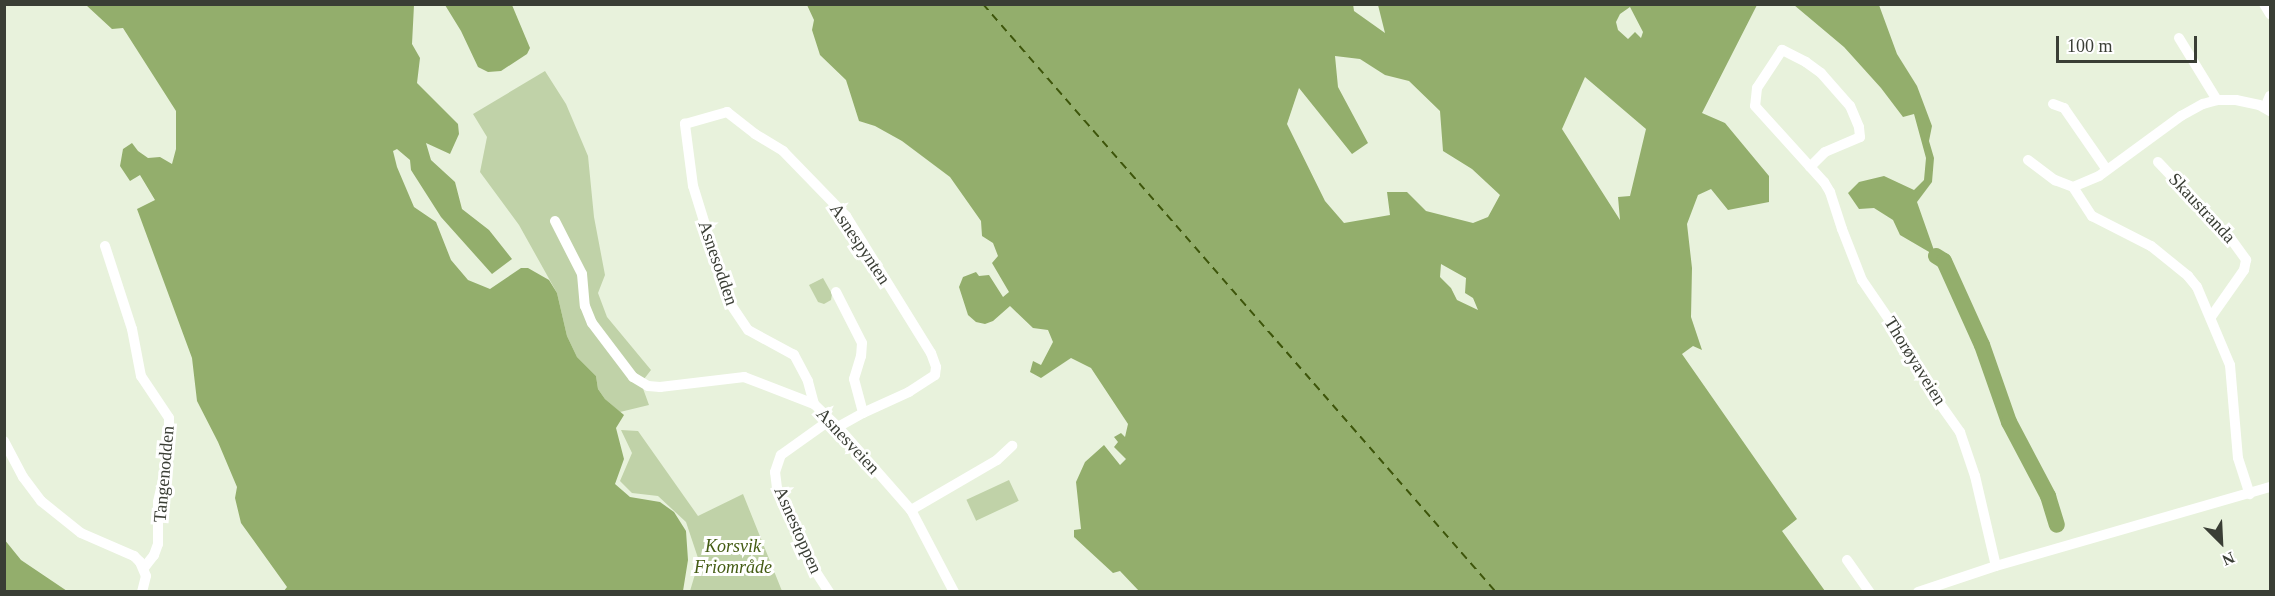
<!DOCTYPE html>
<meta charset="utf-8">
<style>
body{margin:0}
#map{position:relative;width:2275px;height:596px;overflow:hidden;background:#e8f2dc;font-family:"Times New Roman",serif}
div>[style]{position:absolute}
.green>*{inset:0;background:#c0d2a8;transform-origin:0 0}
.water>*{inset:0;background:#93ae6c}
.river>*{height:16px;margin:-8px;padding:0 8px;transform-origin:8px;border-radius:8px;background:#93ae6c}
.ferry>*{height:1.5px;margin-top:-0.75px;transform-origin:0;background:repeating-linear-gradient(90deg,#3d550a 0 8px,transparent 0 14px)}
.minor>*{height:10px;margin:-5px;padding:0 5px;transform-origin:5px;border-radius:5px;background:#fff}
span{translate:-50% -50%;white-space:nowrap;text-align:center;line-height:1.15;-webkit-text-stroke:6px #fff;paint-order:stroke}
.street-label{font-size:18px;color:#3a3e35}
.park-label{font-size:18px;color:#445c14;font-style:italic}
.frame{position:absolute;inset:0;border:6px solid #3a3e35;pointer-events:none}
.north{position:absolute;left:2191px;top:512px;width:60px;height:60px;-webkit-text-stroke:4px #fff;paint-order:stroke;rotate:156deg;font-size:16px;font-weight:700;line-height:24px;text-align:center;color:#3a3e35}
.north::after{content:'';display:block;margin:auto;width:21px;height:27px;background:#3a3e35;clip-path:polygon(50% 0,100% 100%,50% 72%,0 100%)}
.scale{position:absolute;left:2056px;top:36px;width:141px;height:27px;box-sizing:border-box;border:3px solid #3a3e35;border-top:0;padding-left:8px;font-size:18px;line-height:21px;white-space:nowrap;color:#3a3e35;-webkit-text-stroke:4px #fff;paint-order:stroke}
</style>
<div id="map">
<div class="green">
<i style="clip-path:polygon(545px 71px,566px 104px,588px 156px,594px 217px,605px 275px,598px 293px,607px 317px,651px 370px,641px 383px,649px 405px,620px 412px,605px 399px,598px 389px,596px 376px,577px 357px,567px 336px,557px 293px,519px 225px,480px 172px,487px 137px,473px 114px)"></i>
<i style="clip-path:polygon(823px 278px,832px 294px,831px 300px,824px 304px,818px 302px,809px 285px)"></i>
<i style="clip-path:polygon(621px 430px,638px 431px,698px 516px,743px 494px,782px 591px,690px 591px,699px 561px,686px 522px,658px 496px,632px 493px,620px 481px,632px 453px)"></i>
<i style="left:1009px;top:480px;width:23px;height:47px;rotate:65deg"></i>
</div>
<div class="water">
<i style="clip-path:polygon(evenodd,1353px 4px,1354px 11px,1385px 33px,1378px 5px,1757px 5px,1702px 113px,1725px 123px,1769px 176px,1769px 202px,1728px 210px,1711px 189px,1698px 195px,1687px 224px,1692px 268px,1691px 317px,1702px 350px,1693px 346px,1682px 354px,1797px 519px,1782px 531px,1825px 591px,1139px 591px,1120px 571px,1113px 573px,1074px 537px,1074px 530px,1081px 529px,1076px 482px,1085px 462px,1104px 445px,1120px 465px,1126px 459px,1114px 447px,1118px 442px,1114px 437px,1121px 433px,1125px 437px,1128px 424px,1091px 368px,1071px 358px,1041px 378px,1030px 372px,1033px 361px,1041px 365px,1053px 342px,1048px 330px,1033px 328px,1010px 306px,993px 321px,985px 324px,976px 322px,968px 315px,959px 287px,963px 277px,976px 272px,979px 276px,989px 275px,1003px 297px,1009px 292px,992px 263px,998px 256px,993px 243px,982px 236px,981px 221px,950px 177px,902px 141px,875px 126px,859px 121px,846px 80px,820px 55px,812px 30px,814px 20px,807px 5px,1353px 4px,1630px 7px,1643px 32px,1641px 38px,1635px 32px,1628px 39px,1618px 30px,1616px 22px,1620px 14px,1630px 7px,1353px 4px,1335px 56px,1360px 59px,1385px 75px,1409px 81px,1440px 111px,1443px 151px,1472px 169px,1500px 195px,1488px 217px,1473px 223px,1426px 211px,1407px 192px,1387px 192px,1390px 215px,1344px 223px,1325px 201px,1287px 124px,1299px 88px,1352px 154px,1368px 143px,1338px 87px,1335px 56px,1353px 4px,1585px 77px,1646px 129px,1630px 196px,1618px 197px,1620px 220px,1562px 129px,1585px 77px,1353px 4px,1441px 264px,1466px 278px,1465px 293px,1473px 298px,1478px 310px,1457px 300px,1451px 288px,1440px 277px,1441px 264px)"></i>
<i style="clip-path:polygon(86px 5px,414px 5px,412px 44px,420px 58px,417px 83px,458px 124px,459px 134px,450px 154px,426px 143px,431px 160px,455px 182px,462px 209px,489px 230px,512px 259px,492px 274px,441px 217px,411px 170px,410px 160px,397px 149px,393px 151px,397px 167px,414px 207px,436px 222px,451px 260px,468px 280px,490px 289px,521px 268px,528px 268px,549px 280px,557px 293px,567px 336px,577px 357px,596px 376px,598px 389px,605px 399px,624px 415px,616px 428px,624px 459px,615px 484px,630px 497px,660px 502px,674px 512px,686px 531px,688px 560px,683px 591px,284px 591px,287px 587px,241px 523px,235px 498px,237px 487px,218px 442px,197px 401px,192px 358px,137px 209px,155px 200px,140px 175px,130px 181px,120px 166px,123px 149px,132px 143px,138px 151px,148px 158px,160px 157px,172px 164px,176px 149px,176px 111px,123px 28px,112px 29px)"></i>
<i style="clip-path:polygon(445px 5px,512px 5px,530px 48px,527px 54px,501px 71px,488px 72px,478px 67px,461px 31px)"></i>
<i style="clip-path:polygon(1794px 5px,1879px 5px,1897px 54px,1917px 86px,1932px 126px,1929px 141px,1934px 158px,1932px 182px,1917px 202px,1936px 256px,1900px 235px,1893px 220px,1874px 208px,1859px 209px,1848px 193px,1859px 182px,1884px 176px,1914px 190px,1924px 180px,1926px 158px,1914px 114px,1903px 117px,1881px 88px,1844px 47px)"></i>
<i style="clip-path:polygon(4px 539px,21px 560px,67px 591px,5px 591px)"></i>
</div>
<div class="river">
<i style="left:1936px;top:256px;width:9px;rotate:32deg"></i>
<i style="left:1944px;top:261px;width:92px;rotate:65.7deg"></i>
<i style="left:1982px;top:345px;width:82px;rotate:70.7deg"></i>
<i style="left:2009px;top:422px;width:84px;rotate:62.2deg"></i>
<i style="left:2048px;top:496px;width:30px;rotate:73deg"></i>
</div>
<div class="ferry">
<i style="left:983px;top:4px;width:780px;rotate:48.9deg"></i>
</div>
<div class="minor">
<i style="left:2264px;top:4px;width:12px;rotate:59deg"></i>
<i style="left:2179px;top:38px;width:73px;rotate:58.5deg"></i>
<i style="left:2053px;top:104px;width:12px;rotate:20deg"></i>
<i style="left:2064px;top:108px;width:75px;rotate:55.3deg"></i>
<i style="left:2265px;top:107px;width:12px;rotate:-66deg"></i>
<i style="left:2028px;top:160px;width:34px;rotate:37deg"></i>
<i style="left:2055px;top:180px;width:19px;rotate:21deg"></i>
<i style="left:2073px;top:187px;width:28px;rotate:-23deg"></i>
<i style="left:2099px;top:176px;width:102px;rotate:-36.2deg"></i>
<i style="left:2181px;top:116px;width:25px;rotate:-29deg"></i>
<i style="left:2203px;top:104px;width:15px;rotate:-16deg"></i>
<i style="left:2217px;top:100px;width:19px"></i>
<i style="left:2236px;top:100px;width:24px;rotate:12deg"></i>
<i style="left:2259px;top:105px;width:13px;rotate:29deg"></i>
<i style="left:2158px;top:162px;width:106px;rotate:46.5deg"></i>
<i style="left:2231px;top:239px;width:26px;rotate:54deg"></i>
<i style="left:2246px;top:260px;width:10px;rotate:101deg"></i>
<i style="left:2244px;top:270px;width:57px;rotate:125.1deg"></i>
<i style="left:1810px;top:167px;width:21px;rotate:-45deg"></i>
<i style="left:1825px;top:152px;width:38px;rotate:-23deg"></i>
<i style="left:1860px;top:137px;width:10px;rotate:-96deg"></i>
<i style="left:1859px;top:127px;width:23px;rotate:-113deg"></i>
<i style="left:1850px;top:106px;width:44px;rotate:-131.3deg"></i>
<i style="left:1821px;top:73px;width:19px;rotate:-144deg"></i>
<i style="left:1806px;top:62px;width:27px;rotate:-153deg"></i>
<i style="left:1782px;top:50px;width:45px;rotate:123.3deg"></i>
<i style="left:1757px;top:88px;width:18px;rotate:96deg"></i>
<i style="left:1755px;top:106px;width:103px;rotate:47.8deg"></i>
<i style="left:1824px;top:182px;width:12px;rotate:59deg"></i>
<i style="left:1830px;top:192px;width:39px;rotate:72deg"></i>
<i style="left:1842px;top:229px;width:55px;rotate:68.6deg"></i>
<i style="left:1862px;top:280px;width:65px;rotate:55.6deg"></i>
<i style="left:1899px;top:334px;width:69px;rotate:60.5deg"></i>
<i style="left:1933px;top:394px;width:47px;rotate:54.6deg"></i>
<i style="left:1960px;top:432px;width:46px;rotate:71.2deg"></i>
<i style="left:1975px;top:476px;width:92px;rotate:76.9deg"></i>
<i style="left:2073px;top:187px;width:35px;rotate:57deg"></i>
<i style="left:2092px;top:216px;width:66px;rotate:27deg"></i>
<i style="left:2151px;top:246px;width:48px;rotate:39deg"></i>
<i style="left:2188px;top:276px;width:14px;rotate:51deg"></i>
<i style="left:2197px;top:287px;width:85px;rotate:67.1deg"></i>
<i style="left:2230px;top:365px;width:93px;rotate:85.1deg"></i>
<i style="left:2238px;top:458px;width:38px;rotate:72deg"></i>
<i style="left:555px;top:221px;width:59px;rotate:63deg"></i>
<i style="left:582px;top:274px;width:32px;rotate:85deg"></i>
<i style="left:585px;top:306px;width:18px;rotate:68deg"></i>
<i style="left:592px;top:323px;width:68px;rotate:52.8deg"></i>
<i style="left:633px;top:377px;width:17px;rotate:31deg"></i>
<i style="left:648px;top:386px;width:12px;rotate:5deg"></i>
<i style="left:660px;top:387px;width:85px;rotate:-6.8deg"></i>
<i style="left:744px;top:377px;width:75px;rotate:21.1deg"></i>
<i style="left:814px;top:404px;width:33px;rotate:44deg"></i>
<i style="left:838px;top:427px;width:111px;rotate:48.7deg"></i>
<i style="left:911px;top:510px;width:93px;rotate:62.3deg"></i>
<i style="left:105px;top:246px;width:87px;rotate:72deg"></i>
<i style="left:132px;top:329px;width:48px;rotate:79.2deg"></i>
<i style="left:141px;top:376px;width:50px;rotate:56.3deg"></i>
<i style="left:169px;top:418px;width:35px;rotate:90deg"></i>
<i style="left:169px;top:453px;width:50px;rotate:102.7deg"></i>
<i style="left:158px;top:502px;width:42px;rotate:90deg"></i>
<i style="left:158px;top:544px;width:12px;rotate:110deg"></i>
<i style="left:154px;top:555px;width:16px;rotate:128deg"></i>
<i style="left:836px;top:292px;width:57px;rotate:63deg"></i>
<i style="left:862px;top:343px;width:13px;rotate:94deg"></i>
<i style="left:861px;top:356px;width:24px;rotate:107deg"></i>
<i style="left:854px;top:379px;width:35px;rotate:75deg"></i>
<i style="left:863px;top:413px;width:29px;rotate:151deg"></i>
<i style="left:814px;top:404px;width:24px;rotate:-105deg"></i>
<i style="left:808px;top:381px;width:30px;rotate:-118deg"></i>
<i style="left:794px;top:355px;width:52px;rotate:-151.5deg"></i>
<i style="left:748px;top:330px;width:34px;rotate:-124deg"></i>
<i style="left:729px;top:302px;width:121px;rotate:-107.2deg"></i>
<i style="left:693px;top:186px;width:63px;rotate:-97.4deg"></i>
<i style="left:685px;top:124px;width:44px;rotate:-15.9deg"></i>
<i style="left:727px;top:112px;width:36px;rotate:38deg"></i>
<i style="left:755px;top:134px;width:33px;rotate:31deg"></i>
<i style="left:783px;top:151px;width:91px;rotate:45.9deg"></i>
<i style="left:846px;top:216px;width:161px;rotate:58.2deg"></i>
<i style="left:931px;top:353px;width:15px;rotate:70deg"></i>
<i style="left:936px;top:367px;width:8px;rotate:97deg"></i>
<i style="left:935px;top:375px;width:31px;rotate:147deg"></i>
<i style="left:909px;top:392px;width:51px;rotate:155.5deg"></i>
<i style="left:4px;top:441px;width:41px;rotate:62.2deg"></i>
<i style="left:23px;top:477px;width:30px;rotate:53deg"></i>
<i style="left:41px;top:501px;width:51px;rotate:38.7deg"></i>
<i style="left:81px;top:533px;width:58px;rotate:23.5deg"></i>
<i style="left:134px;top:556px;width:8px;rotate:45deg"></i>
<i style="left:140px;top:562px;width:15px;rotate:67deg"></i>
<i style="left:146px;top:576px;width:16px;rotate:104deg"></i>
<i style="left:911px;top:510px;width:99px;rotate:-30.2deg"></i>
<i style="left:997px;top:460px;width:21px;rotate:-43deg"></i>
<i style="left:1847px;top:560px;width:39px;rotate:55deg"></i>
<i style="left:829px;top:592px;width:38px;rotate:-123deg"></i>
<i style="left:808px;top:560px;width:78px;rotate:-113.3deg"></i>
<i style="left:777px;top:488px;width:16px;rotate:-97deg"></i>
<i style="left:775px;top:472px;width:18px;rotate:-71deg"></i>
<i style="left:781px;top:455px;width:60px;rotate:-35.5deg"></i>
<i style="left:1918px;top:592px;width:82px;rotate:-18.4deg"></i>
<i style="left:1996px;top:566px;width:285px;rotate:-16.1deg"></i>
</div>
<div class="street-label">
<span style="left:2202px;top:208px;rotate:47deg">Skaustranda</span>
<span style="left:860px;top:244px;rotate:56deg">Asnespynten</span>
<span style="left:718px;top:263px;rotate:71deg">Asnesodden</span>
<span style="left:1915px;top:361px;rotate:58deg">Thorøyaveien</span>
<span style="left:848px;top:441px;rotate:47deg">Asnesveien</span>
<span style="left:164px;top:474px;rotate:-85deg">Tangenodden</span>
<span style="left:798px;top:530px;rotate:66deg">Asnestoppen</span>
</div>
<div class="park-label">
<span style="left:733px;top:557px">Korsvik<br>Friområde</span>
</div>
<div class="frame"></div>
<div class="north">N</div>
<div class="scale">100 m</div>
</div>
